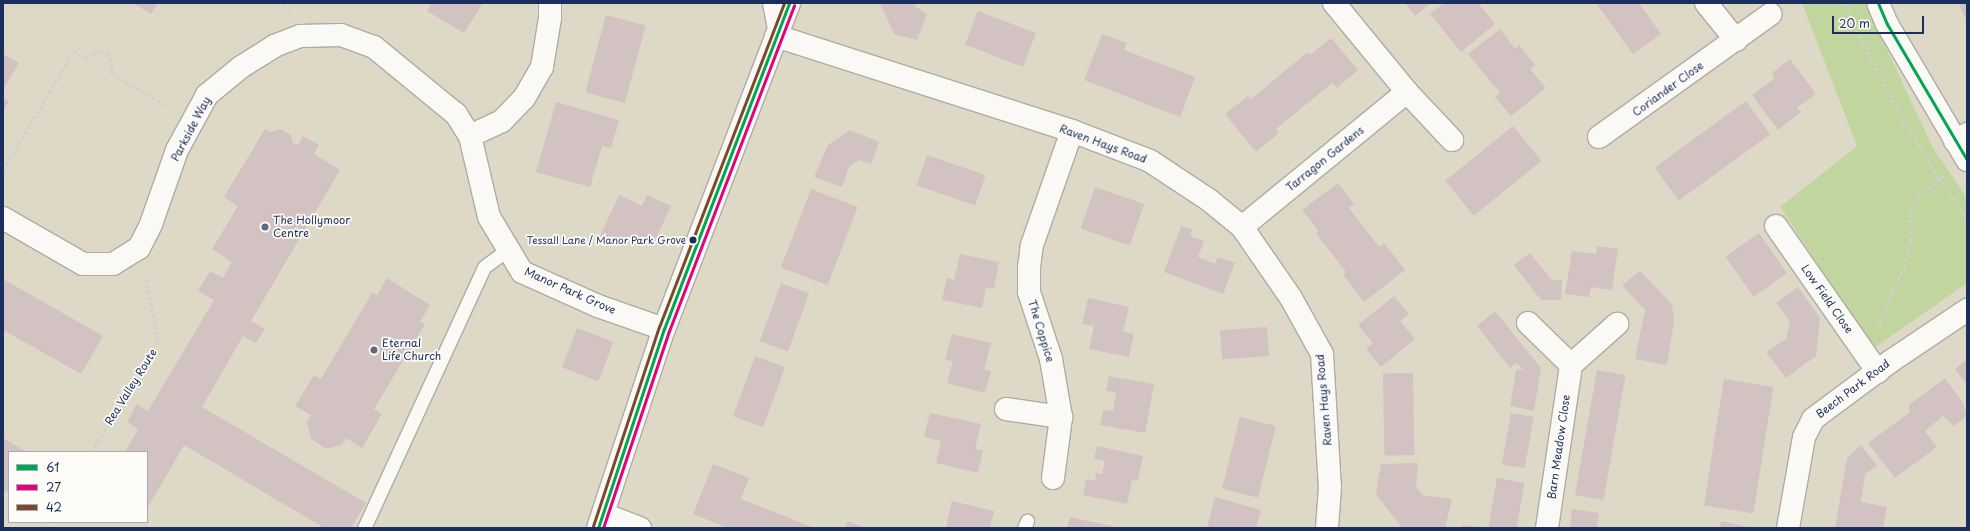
<!DOCTYPE html>
<style>
body{margin:0}
#map{position:relative;width:1970px;height:531px;overflow:hidden;background:#ded9c6;font-family:"Playpen Sans",sans-serif}
div>[style]{position:absolute}
.green>*{inset:0;background:#c1d69e}
.building>*{inset:0;background:#d2c2c2;transform-origin:0 0}
.path>*{height:2.5px;margin-top:-1.25px;transform-origin:0;background:repeating-linear-gradient(90deg,#d0d0ce 0 3px,transparent 0 6px)}
.roads{filter:drop-shadow(1px 0 #adaca4) drop-shadow(-1px 0 #adaca4) drop-shadow(0 1px #adaca4) drop-shadow(0 -1px #adaca4)}
.lane>*{height:13px;margin:-6.5px;padding:0 6.5px;transform-origin:6.5px;border-radius:6.5px;background:#faf9f6}
.street>*{height:22px;margin:-11px;padding:0 11px;transform-origin:11px;border-radius:11px;background:#faf9f6}
.secondary>*{height:22px;margin:-11px;padding:0 11px;transform-origin:11px;border-radius:11px;background:#faf9f6}
.bus-1>*{height:3px;margin:-1.5px;padding:0 1.5px;transform-origin:1.5px;border-radius:1.5px;background:#00a651}
.bus-2>*{height:3px;margin:-1.5px;padding:0 1.5px;transform-origin:1.5px;border-radius:1.5px;background:#e5007d}
.bus-3>*{height:3px;margin:-1.5px;padding:0 1.5px;transform-origin:1.5px;border-radius:1.5px;background:#7a4b2a}
.dots>*{width:11px;height:11px;translate:-50% -50%;box-sizing:border-box;border:2px solid #fdfcf7;border-radius:50%}
span{translate:-50% -50%;white-space:nowrap;text-align:center;line-height:1.15;-webkit-text-stroke:3.5px #fdfcf7;paint-order:stroke}
.bus-label{font-size:10px;color:#1b2f5e}
.right{translate:-100% -50%;text-align:right}
.street-label{font-size:11px;color:#1b2f5e}
.poi-label{font-size:11px;color:#1b2f5e}
.left{translate:0 -50%;text-align:left}
.frame{position:absolute;inset:0;border:4px solid #1b2f5e;pointer-events:none}
.legend{position:absolute;left:8px;top:451px;width:140px;height:72px;box-sizing:border-box;background:#fdfcf7;border:1px solid #a3aaba;margin:0;padding:5px 7px;list-style:none;font-size:12px;color:#1b2f5e}
.legend li{display:flex;align-items:center;gap:8px;height:20px}
.legend b{width:20px;border:1px solid #a3aaba}
.scale{position:absolute;left:1832px;top:16px;width:92px;height:18px;box-sizing:border-box;border:2px solid #1b2f5e;border-top:0;padding-left:5px;font-size:12px;line-height:14px;white-space:nowrap;color:#1b2f5e;-webkit-text-stroke:3px #fdfcf7;paint-order:stroke}
</style>
<div id="map">
<div class="green">
<i style="clip-path:polygon(1802px 3px,1865px 3px,1933px 148px,1967px 198px,1967px 283px,1874px 348px,1780px 207px,1857px 146px)"></i>
</div>
<div class="building">
<i style="clip-path:polygon(133px 3px,158px 3px,151px 14px)"></i>
<i style="clip-path:polygon(432px 3px,483px 3px,464px 33px,427px 11px)"></i>
<i style="clip-path:polygon(880px 3px,915px 3px,916px 7px,927px 14px,917px 40px,894px 34px)"></i>
<i style="clip-path:polygon(1405px 3px,1431px 3px,1415px 16px)"></i>
<i style="clip-path:polygon(1444px 3px,1478px 3px,1495px 24px,1461px 52px,1430px 14px)"></i>
<i style="clip-path:polygon(1596px 3px,1639px 3px,1661px 34px,1633px 54px)"></i>
<i style="clip-path:polygon(1958px 3px,1967px 3px,1967px 21px)"></i>
<i style="left:978px;top:11px;width:62px;height:36px;rotate:21deg"></i>
<i style="left:606px;top:15px;width:41px;height:80px;rotate:15deg"></i>
<i style="clip-path:polygon(1500px 29px,1515px 49px,1519px 45px,1535px 65px,1530px 69px,1546px 88px,1511px 116px,1495px 97px,1500px 93px,1468px 54px)"></i>
<i style="clip-path:polygon(1102px 34px,1127px 43px,1124px 50px,1195px 77px,1180px 117px,1084px 80px)"></i>
<i style="clip-path:polygon(1331px 38px,1358px 70px,1337px 88px,1332px 83px,1276px 129px,1279px 133px,1256px 152px,1225px 114px,1248px 96px,1251px 99px,1308px 52px,1310px 55px)"></i>
<i style="clip-path:polygon(3px 54px,19px 63px,3px 90px)"></i>
<i style="clip-path:polygon(1790px 59px,1816px 94px,1797px 108px,1801px 112px,1778px 130px,1752px 95px,1775px 78px,1772px 73px)"></i>
<i style="clip-path:polygon(3px 98px,9px 101px,3px 111px)"></i>
<i style="left:1746px;top:101px;width:41px;height:113px;rotate:54deg"></i>
<i style="clip-path:polygon(556px 102px,619px 120px,611px 148px,602px 146px,590px 187px,536px 172px)"></i>
<i style="left:1513px;top:126px;width:45px;height:87px;rotate:51deg"></i>
<i style="clip-path:polygon(265px 129px,271px 132px,280px 129px,291px 135px,292px 142px,298px 145px,303px 136px,319px 145px,314px 154px,340px 170px,251px 321px,265px 329px,256px 343px,243px 336px,202px 407px,366px 503px,351px 528px,320px 528px,321px 526px,184px 445px,147px 509px,147px 452px,125px 452px,138px 429px,127px 422px,137px 404px,148px 411px,214px 300px,198px 291px,210px 271px,223px 278px,232px 262px,212px 249px,238px 206px,224px 197px)"></i>
<i style="clip-path:polygon(850px 130px,879px 142px,871px 164px,859px 160px,849px 167px,842px 187px,814px 177px,828px 145px)"></i>
<i style="left:927px;top:155px;width:62px;height:32px;rotate:19deg"></i>
<i style="clip-path:polygon(1338px 183px,1354px 204px,1349px 208px,1379px 247px,1384px 243px,1405px 270px,1364px 302px,1343px 275px,1346px 272px,1316px 233px,1319px 231px,1302px 210px)"></i>
<i style="left:1095px;top:187px;width:52px;height:44px;rotate:19deg"></i>
<i style="left:811px;top:189px;width:50px;height:84px;rotate:21deg"></i>
<i style="clip-path:polygon(619px 195px,642px 206px,647px 195px,671px 206px,652px 247px,628px 236px,623px 247px,600px 236px)"></i>
<i style="clip-path:polygon(1181px 226px,1192px 230px,1190px 236px,1204px 241px,1198px 257px,1215px 264px,1218px 257px,1235px 263px,1223px 294px,1164px 272px)"></i>
<i style="left:1759px;top:233px;width:49px;height:41px;rotate:55deg"></i>
<i style="clip-path:polygon(1597px 246px,1618px 249px,1612px 290px,1591px 287px,1589px 297px,1565px 294px,1572px 251px,1596px 254px)"></i>
<i style="clip-path:polygon(1530px 253px,1552px 280px,1562px 280px,1561px 300px,1541px 300px,1514px 265px)"></i>
<i style="clip-path:polygon(960px 254px,999px 262px,994px 289px,986px 287px,982px 308px,942px 300px,947px 278px,954px 280px)"></i>
<i style="clip-path:polygon(1640px 271px,1672px 304px,1674px 321px,1667px 365px,1635px 359px,1645px 310px,1622px 285px)"></i>
<i style="clip-path:polygon(387px 278px,430px 305px,420px 322px,425px 324px,374px 409px,382px 414px,362px 448px,346px 438px,342px 445px,326px 449px,311px 439px,307px 422px,311px 415px,295px 406px,314px 375px,321px 379px,372px 293px,377px 295px)"></i>
<i style="clip-path:polygon(3px 279px,103px 336px,81px 374px,3px 330px)"></i>
<i style="left:781px;top:283px;width:30px;height:62px;rotate:20deg"></i>
<i style="clip-path:polygon(1798px 287px,1820px 318px,1816px 356px,1786px 378px,1766px 352px,1786px 339px,1790px 321px,1776px 303px)"></i>
<i style="clip-path:polygon(1394px 296px,1409px 314px,1400px 321px,1415px 339px,1381px 367px,1366px 349px,1373px 343px,1358px 325px)"></i>
<i style="clip-path:polygon(1088px 298px,1129px 307px,1123px 332px,1134px 334px,1129px 357px,1089px 349px,1094px 326px,1082px 324px)"></i>
<i style="clip-path:polygon(1495px 311px,1541px 368px,1534px 411px,1510px 406px,1516px 370px,1523px 369px,1517px 363px,1510px 368px,1477px 326px)"></i>
<i style="left:1267px;top:327px;width:29px;height:47px;rotate:86deg"></i>
<i style="left:577px;top:328px;width:39px;height:42px;rotate:21deg"></i>
<i style="clip-path:polygon(952px 334px,991px 343px,984px 369px,991px 371px,985px 393px,947px 383px,953px 361px,945px 360px)"></i>
<i style="left:755px;top:356px;width:32px;height:64px;rotate:20deg"></i>
<i style="clip-path:polygon(1967px 359px,1967px 385px,1955px 369px)"></i>
<i style="left:1597px;top:370px;width:29px;height:127px;rotate:10deg"></i>
<i style="left:1413px;top:373px;width:82px;height:30px;rotate:89deg"></i>
<i style="clip-path:polygon(1109px 376px,1154px 384px,1145px 433px,1100px 425px,1103px 410px,1113px 411px,1116px 392px,1106px 391px)"></i>
<i style="clip-path:polygon(1945px 378px,1963px 403px,1967px 416px,1954px 426px,1943px 416px,1925px 431px,1937px 447px,1895px 478px,1868px 443px,1910px 412px,1909px 405px)"></i>
<i style="left:1724px;top:379px;width:50px;height:128px;rotate:9deg"></i>
<i style="clip-path:polygon(930px 413px,981px 424px,975px 449px,983px 450px,978px 473px,936px 463px,941px 441px,924px 437px)"></i>
<i style="left:1511px;top:413px;width:23px;height:52px;rotate:10deg"></i>
<i style="left:1240px;top:417px;width:37px;height:74px;rotate:14deg"></i>
<i style="clip-path:polygon(3px 438px,27px 452px,9px 452px,9px 493px,3px 490px)"></i>
<i style="clip-path:polygon(1861px 445px,1877px 466px,1865px 474px,1861px 502px,1887px 507px,1883px 528px,1835px 528px,1847px 458px)"></i>
<i style="clip-path:polygon(1097px 446px,1143px 456px,1138px 481px,1132px 480px,1127px 504px,1083px 495px,1086px 479px,1095px 481px,1096px 473px,1102px 474px,1105px 461px,1094px 459px)"></i>
<i style="clip-path:polygon(1418px 463px,1416px 486px,1422px 495px,1452px 499px,1445px 528px,1402px 528px,1376px 494px,1381px 464px)"></i>
<i style="clip-path:polygon(713px 464px,749px 478px,741px 499px,815px 528px,728px 528px,693px 514px)"></i>
<i style="left:1497px;top:478px;width:28px;height:51px;rotate:10deg"></i>
<i style="clip-path:polygon(1215px 497px,1261px 510px,1256px 528px,1207px 528px)"></i>
<i style="clip-path:polygon(952px 501px,994px 511px,990px 528px,946px 528px)"></i>
<i style="clip-path:polygon(1572px 509px,1599px 513px,1597px 528px,1570px 528px)"></i>
<i style="clip-path:polygon(1070px 517px,1112px 526px,1111px 528px,1067px 528px)"></i>
<i style="clip-path:polygon(848px 521px,865px 528px,845px 528px)"></i>
<i style="clip-path:polygon(1721px 521px,1748px 527px,1748px 528px,1720px 528px)"></i>
<i style="clip-path:polygon(1462px 525px,1477px 527px,1477px 528px,1461px 528px)"></i>
</div>
<div class="path">
<i style="left:284px;top:3px;width:10px;rotate:53deg"></i>
<i style="left:1845px;top:3px;width:24px;rotate:68deg"></i>
<i style="left:1854px;top:25px;width:93px;rotate:62.6deg"></i>
<i style="left:1897px;top:108px;width:82px;rotate:59deg"></i>
<i style="left:1939px;top:178px;width:49px;rotate:55deg"></i>
<i style="left:3px;top:170px;width:139px;rotate:-59.2deg"></i>
<i style="left:74px;top:51px;width:15px;rotate:32deg"></i>
<i style="left:87px;top:59px;width:11px;rotate:-41deg"></i>
<i style="left:95px;top:52px;width:5px;rotate:-11deg"></i>
<i style="left:100px;top:51px;width:8px;rotate:23deg"></i>
<i style="left:107px;top:54px;width:12px;rotate:59deg"></i>
<i style="left:113px;top:64px;width:9px;rotate:103deg"></i>
<i style="left:111px;top:73px;width:68px;rotate:30deg"></i>
<i style="left:1881px;top:326px;width:4px;rotate:-104deg"></i>
<i style="left:1880px;top:322px;width:34px;rotate:-69deg"></i>
<i style="left:1892px;top:290px;width:26px;rotate:-62deg"></i>
<i style="left:1904px;top:267px;width:27px;rotate:-77deg"></i>
<i style="left:1910px;top:241px;width:24px;rotate:-92deg"></i>
<i style="left:1909px;top:217px;width:23px;rotate:-67deg"></i>
<i style="left:1918px;top:196px;width:35px;rotate:-39deg"></i>
<i style="left:91px;top:452px;width:130px;rotate:-58.9deg"></i>
<i style="left:158px;top:341px;width:66px;rotate:-101.3deg"></i>
<i style="left:44px;top:528px;width:7px;rotate:-56deg"></i>
</div>
<div class="roads">
<div class="lane">
<i style="left:769px;top:3px;width:32px;rotate:79deg"></i>
<i style="left:364px;top:528px;width:287px;rotate:-65.3deg"></i>
<i style="left:484px;top:267px;width:30px;rotate:-37deg"></i>
<i style="left:1024px;top:528px;width:8px;rotate:-67deg"></i>
</div>
<div class="street">
<i style="left:550px;top:3px;width:15px;rotate:90deg"></i>
<i style="left:550px;top:18px;width:50px;rotate:99.3deg"></i>
<i style="left:542px;top:67px;width:36px;rotate:120deg"></i>
<i style="left:524px;top:98px;width:32px;rotate:134deg"></i>
<i style="left:502px;top:121px;width:35px;rotate:155deg"></i>
<i style="left:470px;top:136px;width:83px;rotate:76.8deg"></i>
<i style="left:489px;top:217px;width:64px;rotate:59deg"></i>
<i style="left:522px;top:272px;width:83px;rotate:24.1deg"></i>
<i style="left:598px;top:306px;width:70px;rotate:19.2deg"></i>
<i style="left:1334px;top:3px;width:115px;rotate:50.6deg"></i>
<i style="left:1407px;top:92px;width:66px;rotate:46.8deg"></i>
<i style="left:1706px;top:3px;width:48px;rotate:51deg"></i>
<i style="left:776px;top:36px;width:311px;rotate:17.8deg"></i>
<i style="left:1072px;top:131px;width:84px;rotate:21deg"></i>
<i style="left:1150px;top:161px;width:71px;rotate:33.5deg"></i>
<i style="left:1209px;top:200px;width:43px;rotate:39.3deg"></i>
<i style="left:1242px;top:227px;width:86px;rotate:55.4deg"></i>
<i style="left:1291px;top:298px;width:64px;rotate:61deg"></i>
<i style="left:1322px;top:354px;width:133px;rotate:86.6deg"></i>
<i style="left:1330px;top:487px;width:41px;rotate:94.2deg"></i>
<i style="left:1599px;top:137px;width:211px;rotate:-35.6deg"></i>
<i style="left:1955px;top:141px;width:14px;rotate:-30deg"></i>
<i style="left:3px;top:218px;width:92px;rotate:29.9deg"></i>
<i style="left:83px;top:264px;width:30px"></i>
<i style="left:113px;top:264px;width:31px;rotate:-32deg"></i>
<i style="left:139px;top:248px;width:27px;rotate:-63deg"></i>
<i style="left:151px;top:224px;width:78px;rotate:-70.6deg"></i>
<i style="left:177px;top:150px;width:63px;rotate:-61.4deg"></i>
<i style="left:207px;top:95px;width:44px;rotate:-39.5deg"></i>
<i style="left:241px;top:67px;width:39px;rotate:-32deg"></i>
<i style="left:274px;top:46px;width:28px;rotate:-21deg"></i>
<i style="left:300px;top:36px;width:41px;rotate:-1.4deg"></i>
<i style="left:341px;top:35px;width:35px;rotate:20deg"></i>
<i style="left:374px;top:47px;width:106px;rotate:39.3deg"></i>
<i style="left:456px;top:114px;width:26px;rotate:58deg"></i>
<i style="left:1776px;top:226px;width:178px;rotate:55.1deg"></i>
<i style="left:1242px;top:227px;width:213px;rotate:-39.3deg"></i>
<i style="left:1528px;top:323px;width:60px;rotate:44.3deg"></i>
<i style="left:1571px;top:365px;width:62px;rotate:-41.7deg"></i>
<i style="left:1006px;top:409px;width:56px;rotate:8.3deg"></i>
<i style="left:1053px;top:478px;width:62px;rotate:-82.5deg"></i>
<i style="left:1061px;top:417px;width:59px;rotate:-99.8deg"></i>
<i style="left:1051px;top:359px;width:71px;rotate:-108.2deg"></i>
<i style="left:1029px;top:292px;width:24px;rotate:-90deg"></i>
<i style="left:1029px;top:268px;width:23px;rotate:-83deg"></i>
<i style="left:1032px;top:245px;width:121px;rotate:-70.7deg"></i>
<i style="left:603px;top:514px;width:40px;rotate:21deg"></i>
<i style="left:1547px;top:528px;width:165px;rotate:-81.6deg"></i>
<i style="left:1788px;top:528px;width:92px;rotate:-80deg"></i>
<i style="left:1804px;top:437px;width:20px;rotate:-63deg"></i>
<i style="left:1813px;top:419px;width:97px;rotate:-36.6deg"></i>
<i style="left:1891px;top:361px;width:92px;rotate:-33.9deg"></i>
</div>
<div class="secondary">
<i style="left:1878px;top:3px;width:23px;rotate:67deg"></i>
<i style="left:1887px;top:24px;width:158px;rotate:59.5deg"></i>
<i style="left:598px;top:528px;width:210px;rotate:-71.7deg"></i>
<i style="left:664px;top:329px;width:349px;rotate:-69deg"></i>
</div>
</div>
<div class="bus-1">
<i style="left:1878px;top:3px;width:23px;rotate:67deg"></i>
<i style="left:1887px;top:24px;width:158px;rotate:59.5deg"></i>
<i style="left:598px;top:528px;width:210px;rotate:-71.7deg"></i>
<i style="left:664px;top:329px;width:349px;rotate:-69deg"></i>
</div>
<div class="bus-2">
<i style="left:603px;top:528px;width:208px;rotate:-71.5deg"></i>
<i style="left:669px;top:331px;width:349px;rotate:-69deg"></i>
</div>
<div class="bus-3">
<i style="left:593px;top:526px;width:210px;rotate:-71.7deg"></i>
<i style="left:659px;top:327px;width:347px;rotate:-68.9deg"></i>
</div>
<div class="dots">
<i style="left:265px;top:227px;background:#5f6a82"></i>
<i style="left:693px;top:240px;background:#1b2f5e"></i>
<i style="left:374px;top:350px;background:#5f6a82"></i>
</div>
<div class="bus-label">
<span class="right" style="left:686px;top:240px">Tessall Lane / Manor Park Grove</span>
</div>
<div class="street-label">
<span style="left:1668px;top:89px;rotate:-36deg">Coriander Close</span>
<span style="left:191px;top:129px;rotate:-62deg">Parkside Way</span>
<span style="left:1103px;top:144px;rotate:20deg">Raven Hays Road</span>
<span style="left:1325px;top:159px;rotate:-39deg">Tarragon Gardens</span>
<span style="left:570px;top:291px;rotate:24deg">Manor Park Grove</span>
<span style="left:1827px;top:299px;rotate:55deg">Low Field Close</span>
<span style="left:1041px;top:331px;rotate:73deg">The Coppice</span>
<span style="left:131px;top:387px;rotate:-58deg">Rea Valley Route</span>
<span style="left:1853px;top:389px;rotate:-37deg">Beech Park Road</span>
<span style="left:1324px;top:400px;rotate:-95deg">Raven Hays Road</span>
<span style="left:1559px;top:447px;rotate:-82deg">Barn Meadow Close</span>
</div>
<div class="poi-label">
<span class="left" style="left:273px;top:227px">The Hollymoor<br>Centre</span>
<span class="left" style="left:382px;top:350px">Eternal<br>Life Church</span>
</div>
<div class="frame"></div>
<ul class="legend">
<li><b style="height:5px;background:#00a651"></b>61</li>
<li><b style="height:5px;background:#e5007d"></b>27</li>
<li><b style="height:5px;background:#7a4b2a"></b>42</li>
</ul>
<div class="scale">20 m</div>
</div>
